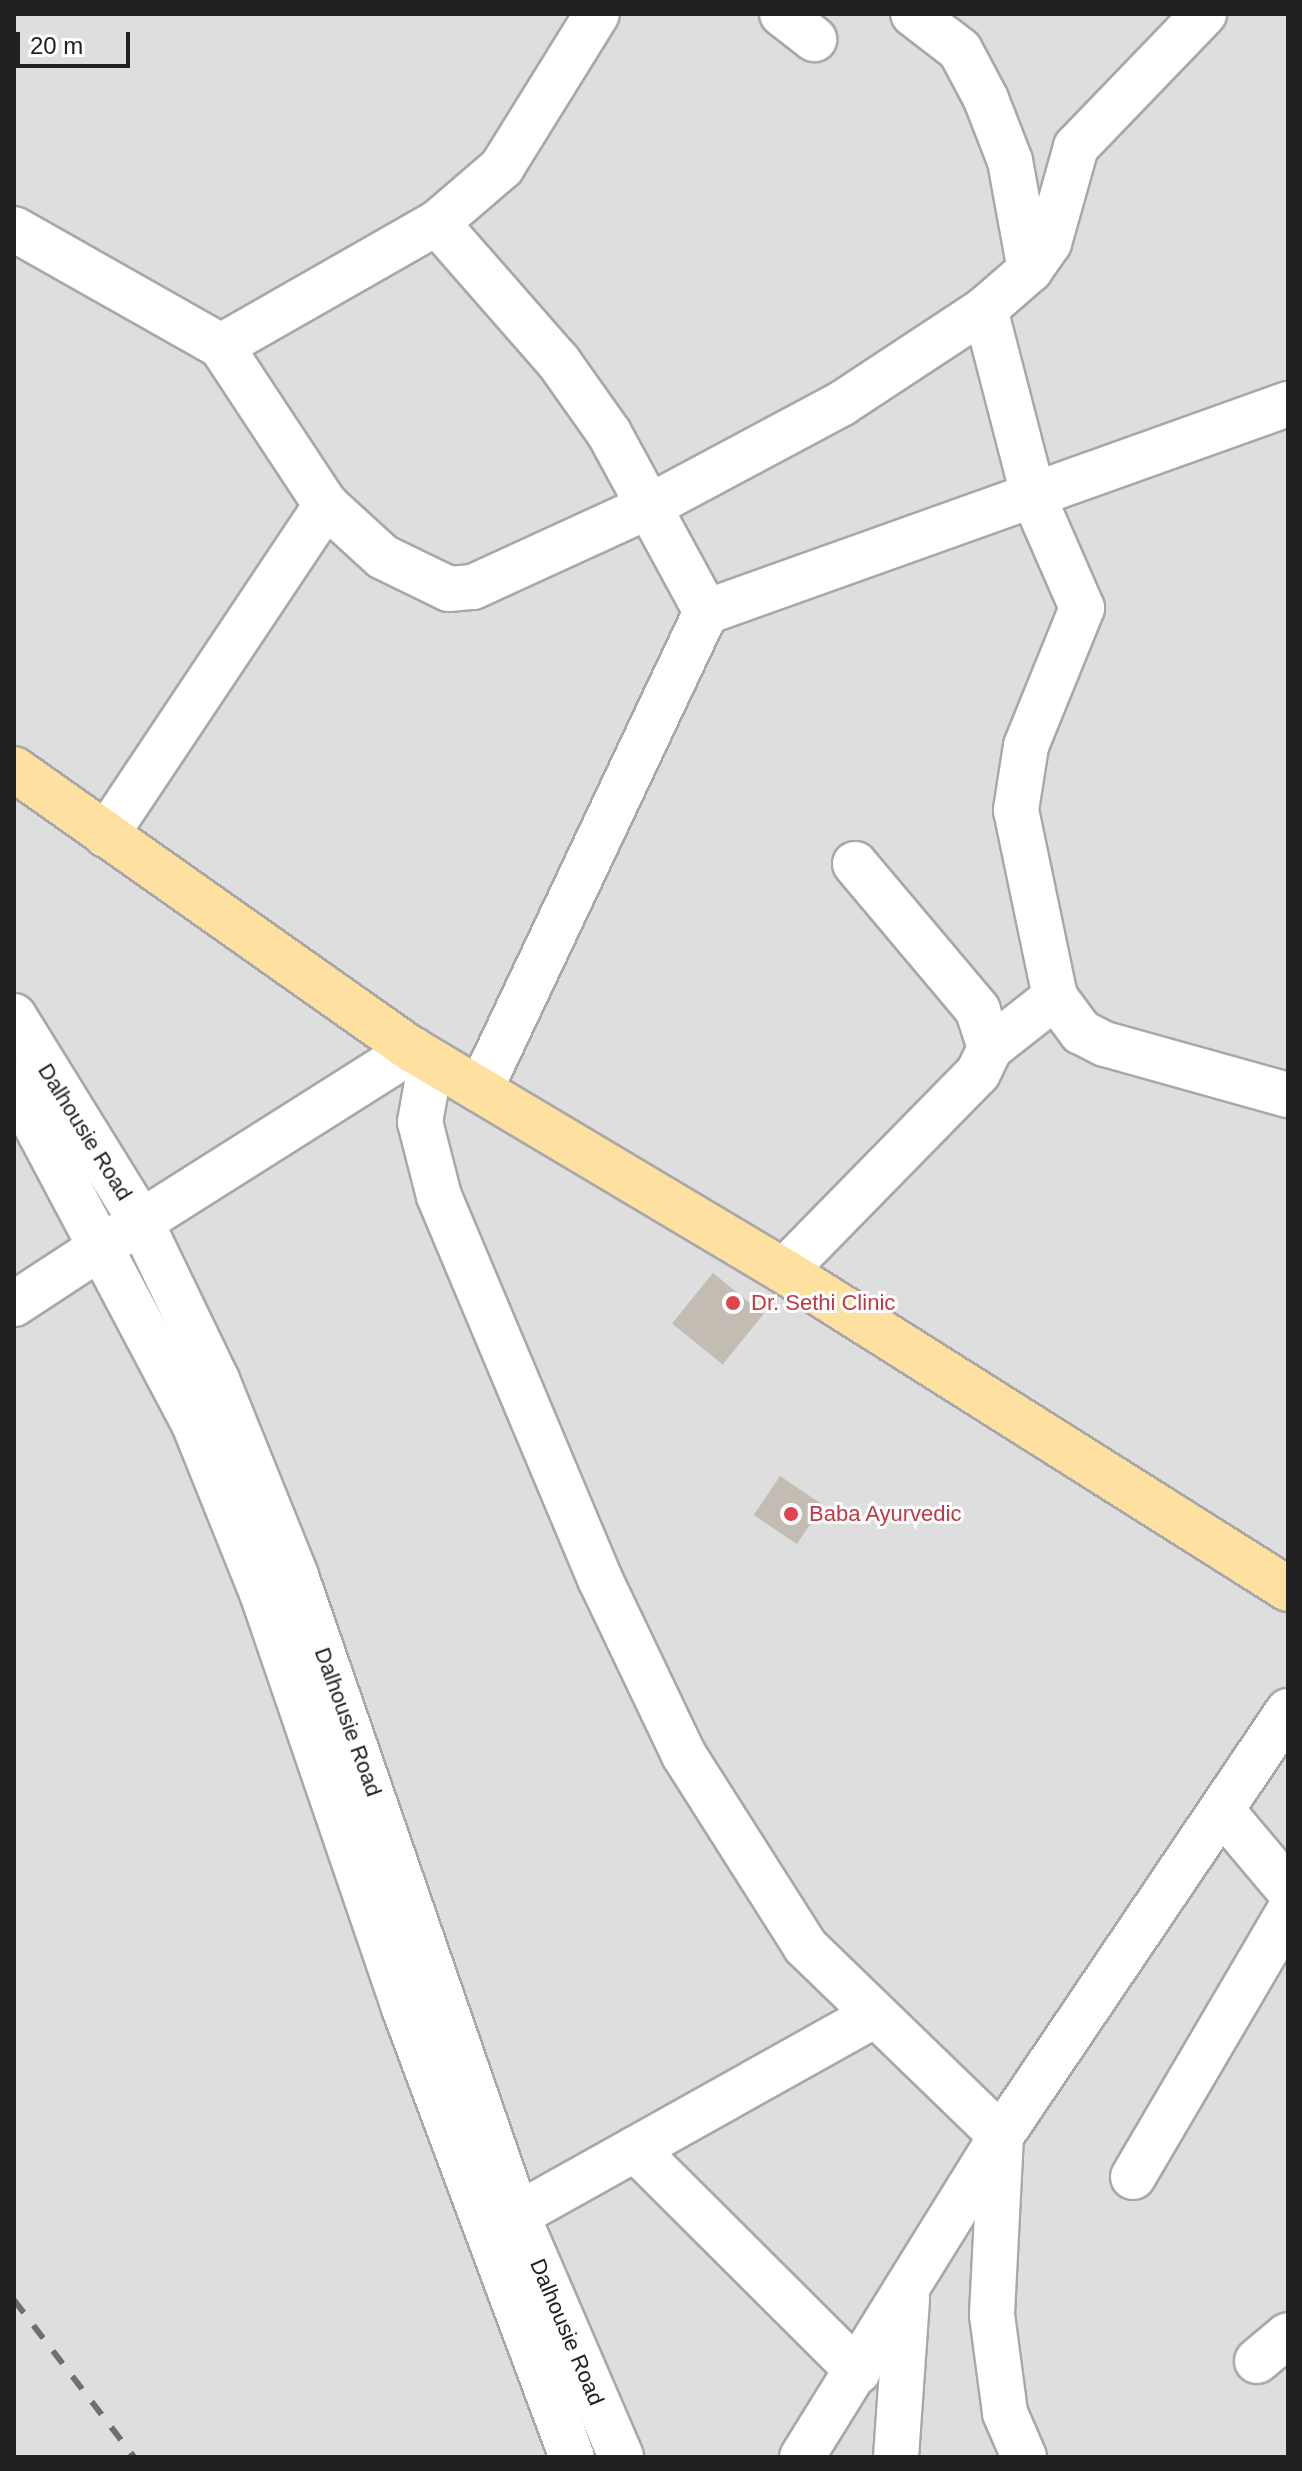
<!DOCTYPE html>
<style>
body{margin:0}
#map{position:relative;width:1302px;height:2471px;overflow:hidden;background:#f1efe7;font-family:Arial,sans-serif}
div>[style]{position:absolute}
.residential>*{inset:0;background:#dfdede;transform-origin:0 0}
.building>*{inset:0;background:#c2bcb3;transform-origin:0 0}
.roads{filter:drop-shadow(2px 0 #a8a8a8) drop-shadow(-2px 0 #a8a8a8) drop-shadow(0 2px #a8a8a8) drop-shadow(0 -2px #a8a8a8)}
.minor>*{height:44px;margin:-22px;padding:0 22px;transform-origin:22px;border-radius:22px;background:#fff}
.tertiary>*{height:44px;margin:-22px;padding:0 22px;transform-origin:22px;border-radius:22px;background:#fff}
.primary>*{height:44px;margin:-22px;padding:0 22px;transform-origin:22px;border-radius:22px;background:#fee0a0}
.rail>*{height:6px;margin-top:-3px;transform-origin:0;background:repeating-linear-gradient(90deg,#6f6f6f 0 16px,transparent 0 32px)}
.dots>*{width:22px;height:22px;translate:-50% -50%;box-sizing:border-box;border:4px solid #fff;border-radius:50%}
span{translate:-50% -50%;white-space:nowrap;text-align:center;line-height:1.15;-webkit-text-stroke:6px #fff;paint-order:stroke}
.street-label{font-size:22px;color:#212121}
.health-label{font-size:22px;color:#be3a42}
.left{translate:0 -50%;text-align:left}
.frame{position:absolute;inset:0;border:16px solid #212121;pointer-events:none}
.scale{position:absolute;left:16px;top:32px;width:114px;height:36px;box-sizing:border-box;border:4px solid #212121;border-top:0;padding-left:10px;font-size:24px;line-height:28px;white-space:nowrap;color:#212121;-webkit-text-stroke:6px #fff;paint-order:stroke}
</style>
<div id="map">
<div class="residential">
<i style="left:14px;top:14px;width:1274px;height:2443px"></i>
</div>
<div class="building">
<i style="left:713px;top:1273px;width:65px;height:65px;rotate:39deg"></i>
<i style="left:780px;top:1476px;width:52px;height:47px;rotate:34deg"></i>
</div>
<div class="roads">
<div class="minor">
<i style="left:782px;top:14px;width:41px;rotate:38deg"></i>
<i style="left:437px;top:223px;width:184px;rotate:48.8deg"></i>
<i style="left:558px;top:361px;width:88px;rotate:54.7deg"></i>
<i style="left:609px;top:433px;width:204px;rotate:61.5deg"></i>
<i style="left:706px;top:612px;width:618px;rotate:-19.67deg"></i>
<i style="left:14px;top:229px;width:238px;rotate:29.5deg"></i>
<i style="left:221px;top:346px;width:249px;rotate:-29.7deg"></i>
<i style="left:437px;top:223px;width:86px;rotate:-40.7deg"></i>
<i style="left:502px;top:167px;width:180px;rotate:-58.2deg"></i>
<i style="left:1030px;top:270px;width:33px;rotate:-55deg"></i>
<i style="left:1049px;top:243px;width:100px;rotate:-74.3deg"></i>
<i style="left:1076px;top:147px;width:185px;rotate:-46.1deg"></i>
<i style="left:985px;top:309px;width:195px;rotate:75.5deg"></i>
<i style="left:1034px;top:498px;width:120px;rotate:66.4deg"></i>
<i style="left:1082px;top:608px;width:149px;rotate:112.1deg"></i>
<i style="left:1026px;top:746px;width:65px;rotate:98.9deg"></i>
<i style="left:1016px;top:810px;width:191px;rotate:78.2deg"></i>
<i style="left:1055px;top:997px;width:44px;rotate:53.4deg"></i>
<i style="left:1081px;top:1032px;width:27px;rotate:27deg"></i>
<i style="left:1105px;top:1044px;width:190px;rotate:15.6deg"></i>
<i style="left:221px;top:346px;width:191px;rotate:56.6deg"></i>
<i style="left:326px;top:505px;width:77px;rotate:42.4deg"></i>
<i style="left:383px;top:557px;width:73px;rotate:25.9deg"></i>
<i style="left:449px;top:589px;width:24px;rotate:-5deg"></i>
<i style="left:473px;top:587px;width:195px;rotate:-24.6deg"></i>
<i style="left:650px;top:506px;width:217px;rotate:-28.1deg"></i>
<i style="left:841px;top:404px;width:173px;rotate:-33.4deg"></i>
<i style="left:985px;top:309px;width:60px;rotate:-40.9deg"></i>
<i style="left:1030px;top:270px;width:111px;rotate:-100.4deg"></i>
<i style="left:1010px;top:161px;width:66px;rotate:-111.2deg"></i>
<i style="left:986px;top:99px;width:55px;rotate:-118deg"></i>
<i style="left:960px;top:50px;width:59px;rotate:-142.5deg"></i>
<i style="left:106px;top:835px;width:397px;rotate:-56.3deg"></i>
<i style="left:990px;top:1048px;width:83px;rotate:-38.1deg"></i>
<i style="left:431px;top:1061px;width:62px;rotate:100.2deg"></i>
<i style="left:420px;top:1122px;width:76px;rotate:75.6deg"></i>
<i style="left:439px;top:1196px;width:415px;rotate:67.2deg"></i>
<i style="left:600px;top:1579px;width:195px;rotate:64.5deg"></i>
<i style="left:684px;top:1755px;width:226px;rotate:57.6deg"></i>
<i style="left:805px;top:1946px;width:273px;rotate:44.1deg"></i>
<i style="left:1001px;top:2136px;width:179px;rotate:92.9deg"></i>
<i style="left:992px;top:2315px;width:99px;rotate:82.4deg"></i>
<i style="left:1005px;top:2413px;width:48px;rotate:66.6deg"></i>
<i style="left:480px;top:1090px;width:529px;rotate:-64.7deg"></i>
<i style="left:109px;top:1242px;width:360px;rotate:-32.3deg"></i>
<i style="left:784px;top:1271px;width:277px;rotate:-45.6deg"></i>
<i style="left:978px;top:1073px;width:28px;rotate:-64deg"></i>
<i style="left:990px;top:1048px;width:40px;rotate:-108deg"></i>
<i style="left:978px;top:1010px;width:191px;rotate:-130.1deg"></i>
<i style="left:1224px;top:1813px;width:99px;rotate:49.9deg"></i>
<i style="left:635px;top:2149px;width:315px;rotate:44.9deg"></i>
<i style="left:1133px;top:2177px;width:306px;rotate:-59.6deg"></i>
<i style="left:517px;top:2215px;width:408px;rotate:-29.2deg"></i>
<i style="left:1257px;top:2361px;width:40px;rotate:-40deg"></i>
<i style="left:802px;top:2457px;width:378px;rotate:-58.2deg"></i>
<i style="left:1001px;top:2136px;width:513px;rotate:-55.97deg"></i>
<i style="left:896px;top:2457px;width:159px;rotate:-86deg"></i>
</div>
<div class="tertiary">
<i style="left:14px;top:1016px;width:242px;rotate:58.3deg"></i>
<i style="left:141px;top:1222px;width:175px;rotate:64.3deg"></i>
<i style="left:217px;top:1380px;width:211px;rotate:68deg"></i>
<i style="left:296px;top:1576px;width:676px;rotate:70.92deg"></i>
<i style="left:517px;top:2215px;width:263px;rotate:66.7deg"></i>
<i style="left:14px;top:1084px;width:385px;rotate:62.1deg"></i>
<i style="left:194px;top:1424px;width:182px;rotate:68.1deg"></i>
<i style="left:262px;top:1593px;width:439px;rotate:71.1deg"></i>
<i style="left:404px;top:2008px;width:479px;rotate:69.5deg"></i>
<i style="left:14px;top:1304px;width:108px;rotate:-33.2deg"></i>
</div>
<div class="primary">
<i style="left:14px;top:769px;width:488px;rotate:35.2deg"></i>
<i style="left:413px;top:1050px;width:432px;rotate:30.8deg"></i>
<i style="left:784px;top:1271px;width:596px;rotate:32.25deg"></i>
</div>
</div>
<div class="rail">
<i style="left:14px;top:2300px;width:198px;rotate:52.6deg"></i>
</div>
<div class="dots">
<i style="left:733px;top:1303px;background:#e0444e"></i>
<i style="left:791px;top:1514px;background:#e0444e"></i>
</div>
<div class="street-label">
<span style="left:85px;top:1132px;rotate:58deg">Dalhousie Road</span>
<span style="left:348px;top:1722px;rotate:70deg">Dalhousie Road</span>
<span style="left:567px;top:2332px;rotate:67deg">Dalhousie Road</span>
</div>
<div class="health-label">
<span class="left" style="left:751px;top:1303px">Dr. Sethi Clinic</span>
<span class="left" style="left:809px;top:1514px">Baba Ayurvedic</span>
</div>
<div class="frame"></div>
<div class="scale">20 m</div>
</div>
